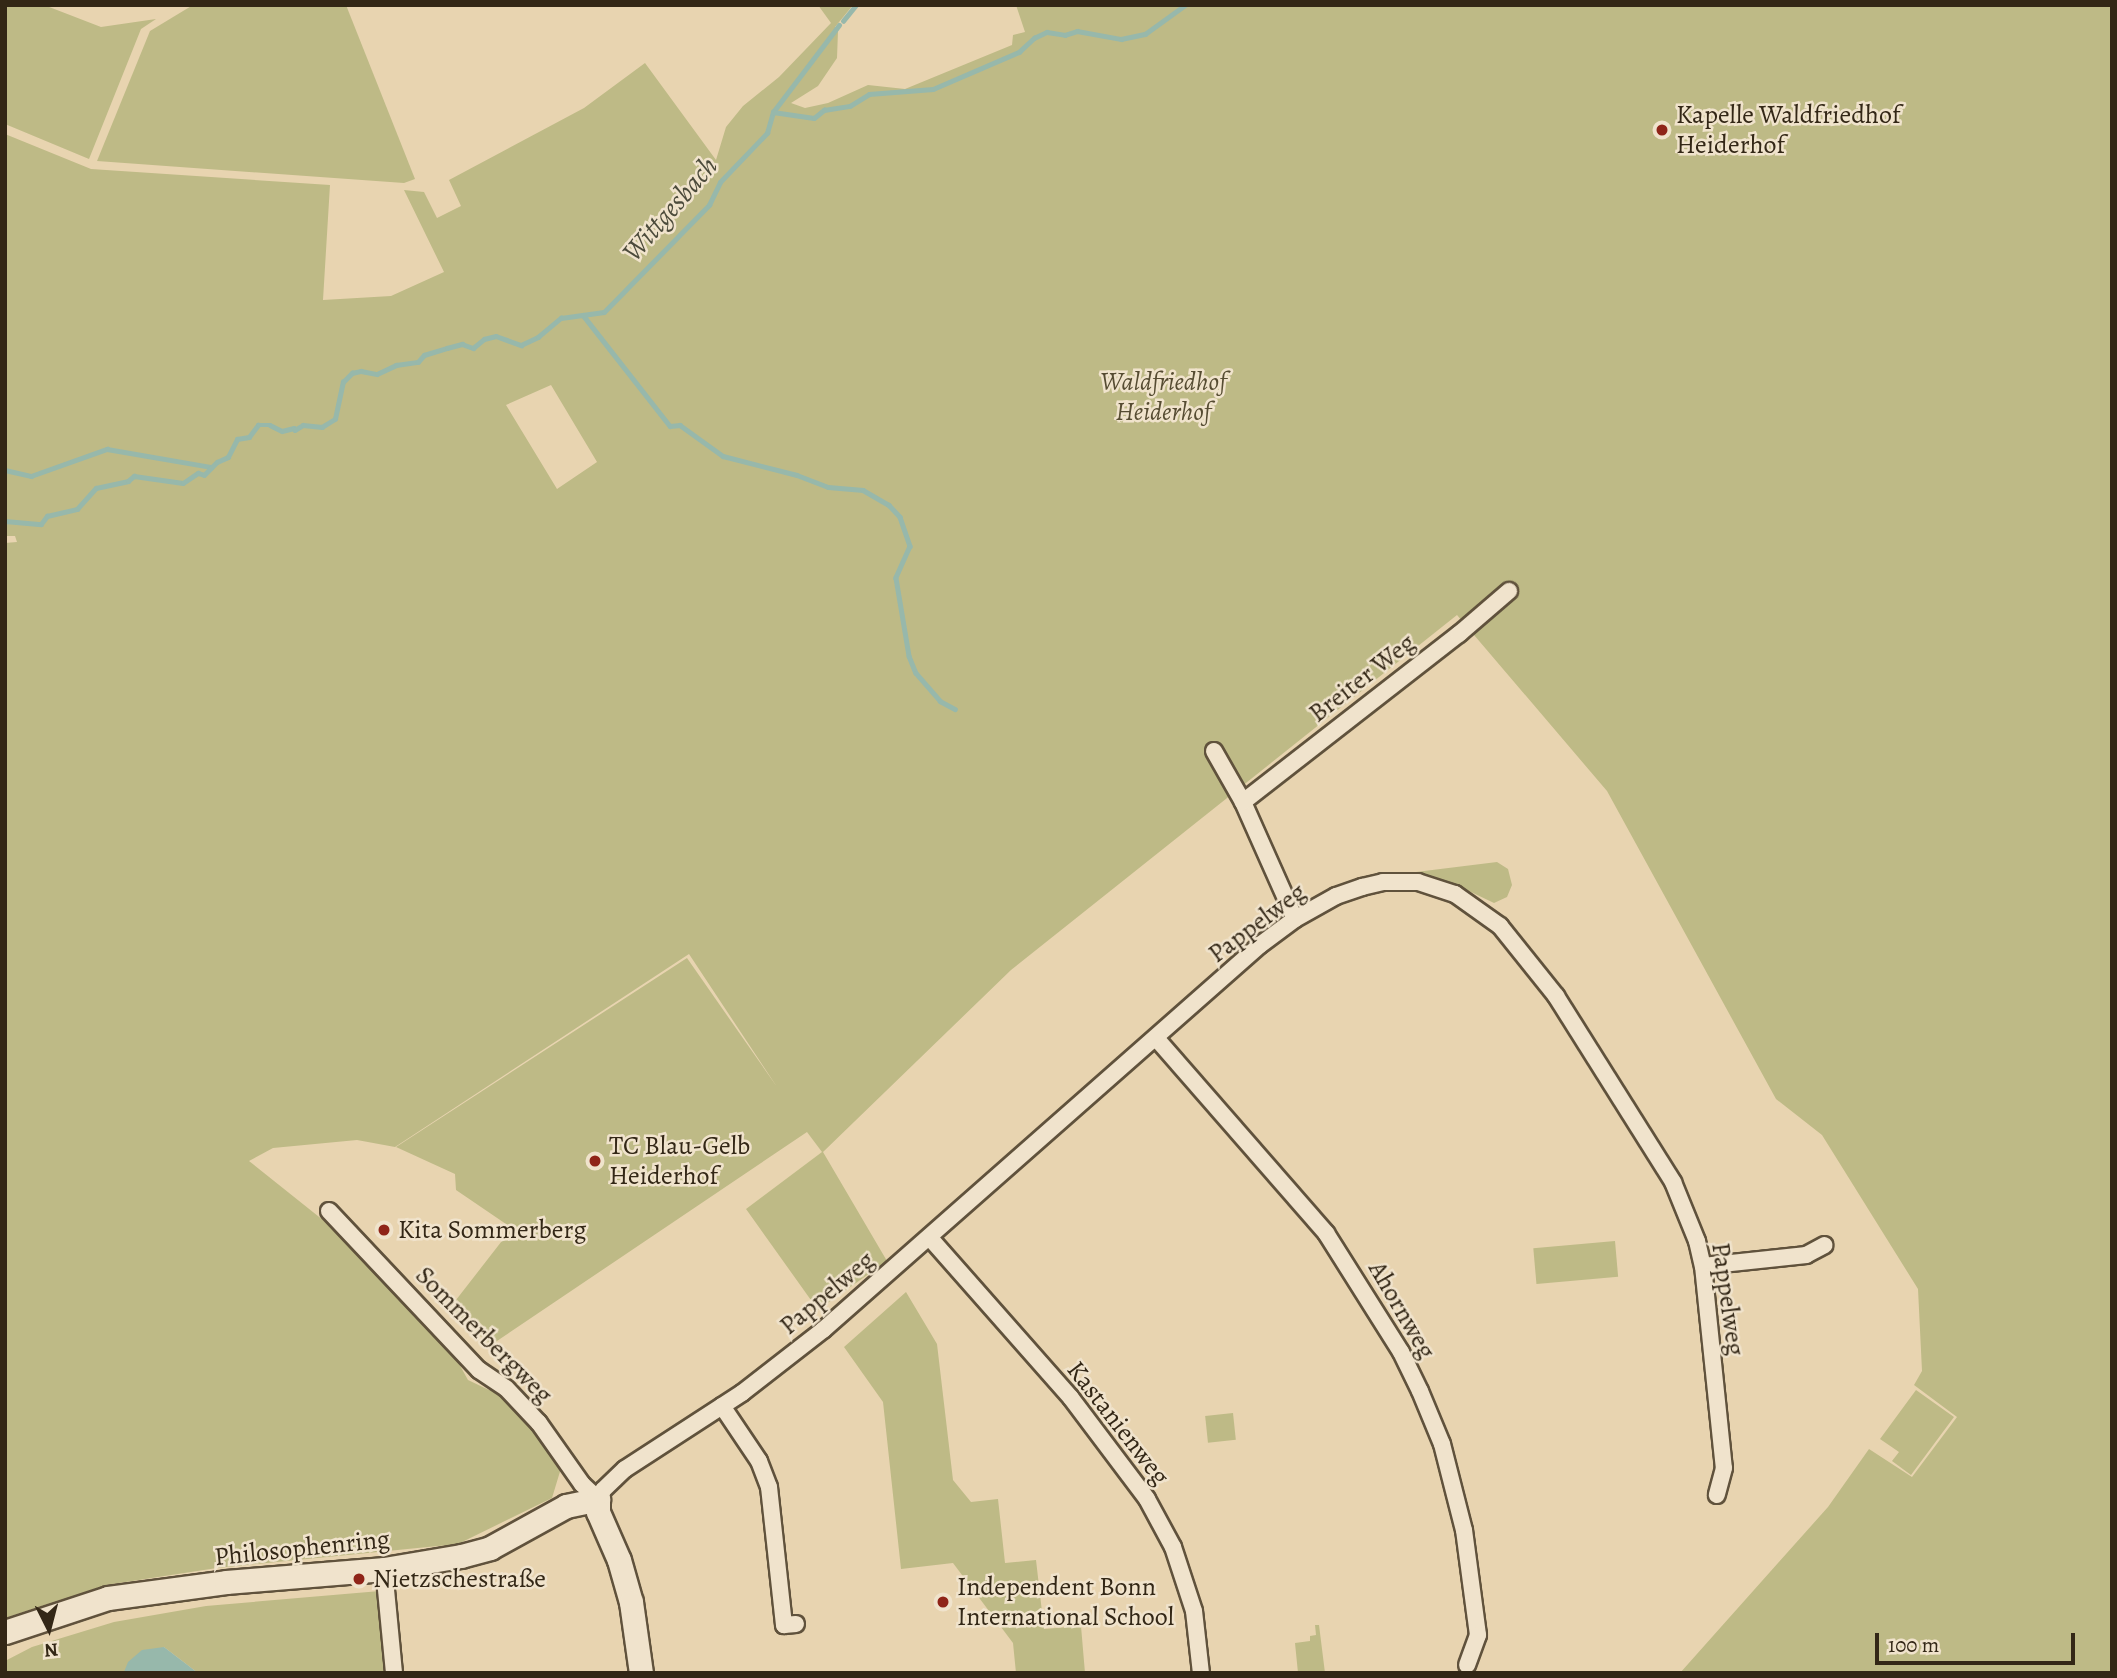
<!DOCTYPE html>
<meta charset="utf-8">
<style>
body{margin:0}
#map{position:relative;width:2117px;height:1678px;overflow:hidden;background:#e8d4b0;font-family:Alegreya,serif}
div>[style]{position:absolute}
.green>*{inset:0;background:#beba86;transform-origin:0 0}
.water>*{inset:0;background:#97b8ab}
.stream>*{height:4.5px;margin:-2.25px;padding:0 2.25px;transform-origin:2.25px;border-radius:2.25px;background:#97b8ab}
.roads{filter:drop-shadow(2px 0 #60523c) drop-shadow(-2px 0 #60523c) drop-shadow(0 2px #60523c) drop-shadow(0 -2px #60523c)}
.street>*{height:16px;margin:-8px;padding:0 8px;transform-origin:8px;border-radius:8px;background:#f0e3cc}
.secondary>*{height:23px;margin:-11.5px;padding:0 11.5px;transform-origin:11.5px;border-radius:11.5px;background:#f0e3cc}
.dots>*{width:19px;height:19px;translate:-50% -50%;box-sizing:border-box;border:4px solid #f0e3cc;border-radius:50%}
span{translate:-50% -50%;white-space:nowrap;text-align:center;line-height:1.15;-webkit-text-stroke:5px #f0e3cc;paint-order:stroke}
.poi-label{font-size:26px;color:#332716}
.left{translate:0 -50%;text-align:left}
.park-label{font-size:26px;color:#564c32;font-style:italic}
.street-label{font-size:26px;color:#332716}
.water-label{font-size:28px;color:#4c4b3b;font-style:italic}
.frame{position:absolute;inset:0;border:7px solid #332716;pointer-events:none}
.north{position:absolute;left:14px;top:1594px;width:70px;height:70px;-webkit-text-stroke:5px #f0e3cc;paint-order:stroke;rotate:174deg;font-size:19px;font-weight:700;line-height:28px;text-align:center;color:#332716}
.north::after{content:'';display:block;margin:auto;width:24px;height:32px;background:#332716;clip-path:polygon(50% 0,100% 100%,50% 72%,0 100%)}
.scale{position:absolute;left:1875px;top:1633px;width:200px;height:32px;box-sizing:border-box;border:4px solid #332716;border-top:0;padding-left:9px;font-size:21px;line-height:24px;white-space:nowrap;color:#332716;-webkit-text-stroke:5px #f0e3cc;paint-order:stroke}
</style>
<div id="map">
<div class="green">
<i style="clip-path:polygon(5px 5px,44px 5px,101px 27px,156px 19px,141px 29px,89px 159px,5px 124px)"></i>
<i style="clip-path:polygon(193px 5px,346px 5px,415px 179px,404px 183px,97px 161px,150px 31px)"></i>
<i style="clip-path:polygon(evenodd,818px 5px,853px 5px,835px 27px,838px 31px,837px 58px,818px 86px,791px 103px,805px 108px,828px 103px,868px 85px,905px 89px,1012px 45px,1013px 35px,1025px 32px,1016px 5px,2112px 5px,2112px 1673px,1680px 1673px,1828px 1507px,1869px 1449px,1912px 1477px,1957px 1417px,1914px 1385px,1922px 1371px,1918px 1289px,1822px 1135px,1776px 1099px,1607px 791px,1457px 615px,1011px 970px,823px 1152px,887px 1261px,818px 1310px,746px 1209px,822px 1152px,807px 1132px,491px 1345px,449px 1309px,512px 1228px,456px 1190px,455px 1174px,396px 1147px,687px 958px,777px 1087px,689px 954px,395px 1147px,357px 1140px,273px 1148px,249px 1161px,353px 1244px,423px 1326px,453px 1353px,468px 1380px,489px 1390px,500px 1387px,562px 1465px,552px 1498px,458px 1544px,217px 1568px,106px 1585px,5px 1618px,5px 543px,17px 542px,15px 536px,5px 536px,5px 134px,91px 169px,330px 185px,323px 300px,391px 296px,444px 272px,404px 190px,424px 192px,437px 218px,461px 206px,449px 180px,584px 108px,645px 63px,716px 160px,726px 127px,743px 106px,779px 77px,831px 23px,818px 5px,551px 385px,597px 462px,557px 489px,506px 405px,551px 385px)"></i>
<i style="clip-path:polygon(1497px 862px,1508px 869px,1512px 885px,1507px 897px,1494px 903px,1450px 882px,1416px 872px)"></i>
<i style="left:1615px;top:1241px;width:36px;height:82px;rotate:85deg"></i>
<i style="clip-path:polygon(906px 1292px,937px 1344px,953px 1480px,971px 1502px,998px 1499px,1005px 1563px,1036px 1560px,1044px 1629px,1081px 1626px,1085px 1673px,1016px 1673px,1013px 1643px,953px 1563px,901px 1569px,883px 1402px,844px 1347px)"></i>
<i style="clip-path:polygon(1916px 1390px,1954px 1417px,1911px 1475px,1892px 1461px,1899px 1452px,1880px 1439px)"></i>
<i style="left:1233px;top:1413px;width:27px;height:28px;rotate:84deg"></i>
<i style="clip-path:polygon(380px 1591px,387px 1673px,198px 1673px,164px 1647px,124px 1673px,5px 1673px,5px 1661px,32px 1647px,114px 1622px,206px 1606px)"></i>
<i style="clip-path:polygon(1315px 1625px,1319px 1625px,1325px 1673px,1298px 1673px,1295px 1643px,1310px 1641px,1310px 1636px,1316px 1635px)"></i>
</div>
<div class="water">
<i style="clip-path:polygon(164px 1647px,198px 1673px,124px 1672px,128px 1662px,142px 1650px)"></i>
</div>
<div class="stream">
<i style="left:843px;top:21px;width:21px;rotate:-51deg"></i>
<i style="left:773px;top:112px;width:109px;rotate:-52.8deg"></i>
<i style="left:583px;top:315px;width:141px;rotate:51.9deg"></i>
<i style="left:670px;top:426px;width:10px;rotate:-6deg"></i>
<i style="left:680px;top:425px;width:53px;rotate:35.8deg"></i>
<i style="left:723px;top:456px;width:76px;rotate:14.4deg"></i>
<i style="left:797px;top:475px;width:33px;rotate:21deg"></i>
<i style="left:828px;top:487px;width:35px;rotate:5deg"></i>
<i style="left:863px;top:490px;width:30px;rotate:30deg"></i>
<i style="left:889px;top:505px;width:16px;rotate:47deg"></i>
<i style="left:900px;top:517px;width:31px;rotate:71deg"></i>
<i style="left:910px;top:546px;width:35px;rotate:114deg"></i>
<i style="left:896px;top:578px;width:79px;rotate:80.5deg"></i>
<i style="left:909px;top:656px;width:18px;rotate:68deg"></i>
<i style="left:916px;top:673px;width:37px;rotate:49deg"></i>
<i style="left:940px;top:701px;width:17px;rotate:28deg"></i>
<i style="left:5px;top:470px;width:27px;rotate:13deg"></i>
<i style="left:31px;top:476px;width:81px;rotate:-19.6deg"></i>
<i style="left:107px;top:449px;width:106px;rotate:9.8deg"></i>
<i style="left:5px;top:521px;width:36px;rotate:5deg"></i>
<i style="left:41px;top:524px;width:10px;rotate:-53deg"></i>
<i style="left:47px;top:516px;width:31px;rotate:-13deg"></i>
<i style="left:77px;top:509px;width:28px;rotate:-48deg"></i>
<i style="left:96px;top:488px;width:33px;rotate:-12deg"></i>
<i style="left:128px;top:481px;width:8px;rotate:-40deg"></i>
<i style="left:134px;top:476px;width:49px;rotate:8.1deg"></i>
<i style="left:183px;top:483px;width:18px;rotate:-34deg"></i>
<i style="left:198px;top:473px;width:6px;rotate:18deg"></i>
<i style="left:204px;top:475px;width:18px;rotate:-45deg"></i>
<i style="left:217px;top:462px;width:12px;rotate:-24deg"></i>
<i style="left:228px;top:457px;width:20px;rotate:-63deg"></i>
<i style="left:237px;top:439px;width:12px;rotate:-9deg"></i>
<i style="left:249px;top:437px;width:15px;rotate:-53deg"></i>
<i style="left:258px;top:425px;width:12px"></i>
<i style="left:270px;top:425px;width:13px;rotate:27deg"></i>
<i style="left:282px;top:431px;width:12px;rotate:-14deg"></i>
<i style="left:294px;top:428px;width:2px;rotate:63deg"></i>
<i style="left:295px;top:430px;width:9px;rotate:-32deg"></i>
<i style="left:303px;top:425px;width:19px;rotate:6deg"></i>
<i style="left:322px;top:427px;width:15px;rotate:-32deg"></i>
<i style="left:335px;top:419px;width:38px;rotate:-78deg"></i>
<i style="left:343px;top:382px;width:13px;rotate:-45deg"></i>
<i style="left:352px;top:373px;width:9px;rotate:-13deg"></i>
<i style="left:361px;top:371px;width:16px;rotate:11deg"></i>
<i style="left:377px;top:374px;width:21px;rotate:-25deg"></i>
<i style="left:396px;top:365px;width:22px;rotate:-8deg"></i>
<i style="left:418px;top:362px;width:9px;rotate:-49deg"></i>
<i style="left:424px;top:355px;width:24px;rotate:-17deg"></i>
<i style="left:447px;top:348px;width:16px;rotate:-15deg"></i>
<i style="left:462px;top:344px;width:12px;rotate:20deg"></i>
<i style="left:473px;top:348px;width:14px;rotate:-39deg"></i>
<i style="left:484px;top:339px;width:12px;rotate:-14deg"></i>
<i style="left:496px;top:336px;width:27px;rotate:20deg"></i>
<i style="left:521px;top:345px;width:19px;rotate:-25deg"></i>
<i style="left:538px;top:337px;width:30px;rotate:-40deg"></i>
<i style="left:561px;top:318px;width:43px;rotate:-7.9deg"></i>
<i style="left:604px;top:312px;width:150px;rotate:-45.5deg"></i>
<i style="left:709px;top:205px;width:25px;rotate:-64deg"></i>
<i style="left:720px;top:182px;width:68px;rotate:-46.2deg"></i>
<i style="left:767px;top:133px;width:22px;rotate:-74deg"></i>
<i style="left:773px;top:112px;width:41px;rotate:8.3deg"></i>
<i style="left:814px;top:118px;width:13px;rotate:-39deg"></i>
<i style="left:824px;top:110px;width:26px;rotate:-9deg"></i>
<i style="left:850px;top:106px;width:22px;rotate:-32deg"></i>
<i style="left:869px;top:94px;width:64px;rotate:-4.5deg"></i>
<i style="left:933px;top:89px;width:94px;rotate:-23.3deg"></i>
<i style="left:1019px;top:52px;width:21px;rotate:-43deg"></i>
<i style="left:1034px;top:38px;width:14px;rotate:-25deg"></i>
<i style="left:1047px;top:32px;width:18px;rotate:9deg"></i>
<i style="left:1065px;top:35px;width:13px;rotate:-18deg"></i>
<i style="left:1077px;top:31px;width:45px;rotate:10.3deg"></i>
<i style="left:1121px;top:39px;width:25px;rotate:-12deg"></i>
<i style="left:1145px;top:34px;width:49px;rotate:-35.9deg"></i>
</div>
<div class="roads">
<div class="street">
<i style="left:1214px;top:751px;width:59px;rotate:60.4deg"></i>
<i style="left:1243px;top:802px;width:128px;rotate:66deg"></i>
<i style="left:1243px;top:802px;width:274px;rotate:-37.9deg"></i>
<i style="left:1459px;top:634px;width:66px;rotate:-40.7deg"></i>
<i style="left:1156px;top:1038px;width:259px;rotate:48.9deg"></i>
<i style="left:1326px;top:1233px;width:141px;rotate:57.8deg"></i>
<i style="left:1401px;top:1352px;width:43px;rotate:64deg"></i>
<i style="left:1420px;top:1391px;width:57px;rotate:67.5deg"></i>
<i style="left:1442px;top:1444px;width:89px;rotate:75.7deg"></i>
<i style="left:1464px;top:1530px;width:106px;rotate:82.4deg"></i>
<i style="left:1478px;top:1635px;width:32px;rotate:110deg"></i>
<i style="left:329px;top:1211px;width:219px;rotate:46.7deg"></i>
<i style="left:479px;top:1370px;width:32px;rotate:34deg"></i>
<i style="left:506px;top:1388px;width:48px;rotate:46.7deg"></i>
<i style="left:539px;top:1423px;width:75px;rotate:54.8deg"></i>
<i style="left:582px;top:1484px;width:22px;rotate:43deg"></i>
<i style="left:598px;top:1499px;width:10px;rotate:-61deg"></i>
<i style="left:603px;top:1490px;width:30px;rotate:-44deg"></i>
<i style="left:625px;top:1469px;width:140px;rotate:-33deg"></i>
<i style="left:742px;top:1393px;width:103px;rotate:-37.9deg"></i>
<i style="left:823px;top:1330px;width:582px;rotate:-41.38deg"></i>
<i style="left:1260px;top:945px;width:44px;rotate:-36.6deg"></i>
<i style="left:1295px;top:919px;width:47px;rotate:-29.3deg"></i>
<i style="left:1336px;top:896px;width:28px;rotate:-19deg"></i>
<i style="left:1362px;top:887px;width:22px;rotate:-13deg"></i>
<i style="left:1383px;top:882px;width:35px"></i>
<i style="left:1418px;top:882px;width:39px;rotate:18deg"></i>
<i style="left:1455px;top:894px;width:55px;rotate:35.4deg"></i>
<i style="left:1500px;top:926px;width:90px;rotate:51.3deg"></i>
<i style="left:1556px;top:996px;width:220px;rotate:57.8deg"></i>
<i style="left:1673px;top:1182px;width:64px;rotate:67.9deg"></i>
<i style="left:1697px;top:1241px;width:26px;rotate:77deg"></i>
<i style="left:1703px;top:1266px;width:203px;rotate:84.1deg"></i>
<i style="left:1724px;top:1468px;width:28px;rotate:105deg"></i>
<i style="left:930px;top:1238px;width:213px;rotate:48.6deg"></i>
<i style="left:1071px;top:1398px;width:126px;rotate:53deg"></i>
<i style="left:1147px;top:1499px;width:55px;rotate:61.6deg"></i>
<i style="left:1173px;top:1547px;width:67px;rotate:71.8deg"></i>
<i style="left:1194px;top:1611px;width:62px;rotate:83.6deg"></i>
<i style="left:1703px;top:1266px;width:104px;rotate:-6.1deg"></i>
<i style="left:1806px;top:1255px;width:21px;rotate:-28deg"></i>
<i style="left:722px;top:1406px;width:66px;rotate:56.1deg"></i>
<i style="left:759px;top:1461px;width:28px;rotate:69deg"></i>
<i style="left:769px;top:1487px;width:139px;rotate:83.8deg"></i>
<i style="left:784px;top:1625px;width:12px;rotate:-5deg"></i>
<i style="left:384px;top:1569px;width:104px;rotate:84.5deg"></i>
</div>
<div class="secondary">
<i style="left:5px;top:1632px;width:108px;rotate:-18.3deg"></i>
<i style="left:108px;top:1598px;width:119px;rotate:-7.7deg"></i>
<i style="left:226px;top:1582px;width:159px;rotate:-4.7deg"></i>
<i style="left:384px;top:1569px;width:78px;rotate:-9.6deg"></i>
<i style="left:461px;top:1556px;width:30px;rotate:-15deg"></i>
<i style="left:490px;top:1548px;width:87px;rotate:-28.9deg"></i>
<i style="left:566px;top:1506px;width:33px;rotate:-12deg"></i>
<i style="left:598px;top:1499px;width:13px;rotate:90deg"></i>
<i style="left:598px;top:1512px;width:52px;rotate:66.4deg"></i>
<i style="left:619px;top:1560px;width:44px;rotate:74.1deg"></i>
<i style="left:631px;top:1602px;width:72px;rotate:82deg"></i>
</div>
</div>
<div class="dots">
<i style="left:1662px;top:130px;background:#8f2418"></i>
<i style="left:595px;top:1161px;background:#8f2418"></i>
<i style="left:384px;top:1230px;background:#8f2418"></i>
<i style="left:359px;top:1579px;background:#8f2418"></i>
<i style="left:943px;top:1602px;background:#8f2418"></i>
</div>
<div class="poi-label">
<span class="left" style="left:1676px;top:130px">Kapelle Waldfriedhof<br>Heiderhof</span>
<span class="left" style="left:609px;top:1161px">TC Blau-Gelb<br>Heiderhof</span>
<span class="left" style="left:398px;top:1230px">Kita Sommerberg</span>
<span class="left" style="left:373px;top:1579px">Nietzschestraße</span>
<span class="left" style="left:957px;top:1602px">Independent Bonn<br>International School</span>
</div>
<div class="park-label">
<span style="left:1163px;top:397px">Waldfriedhof<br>Heiderhof</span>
</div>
<div class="street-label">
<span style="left:1362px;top:678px;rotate:-38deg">Breiter Weg</span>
<span style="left:1257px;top:923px;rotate:-37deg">Pappelweg</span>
<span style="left:827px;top:1293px;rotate:-40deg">Pappelweg</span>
<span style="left:1728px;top:1299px;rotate:82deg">Pappelweg</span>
<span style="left:1402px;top:1310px;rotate:60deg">Ahornweg</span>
<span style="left:484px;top:1335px;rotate:45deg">Sommerbergweg</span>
<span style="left:1118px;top:1423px;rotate:52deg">Kastanienweg</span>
<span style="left:302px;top:1548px;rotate:-6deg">Philosophenring</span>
</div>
<div class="water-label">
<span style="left:670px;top:209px;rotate:-49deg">Wittgesbach</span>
</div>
<div class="frame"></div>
<div class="north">N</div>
<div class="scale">100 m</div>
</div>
